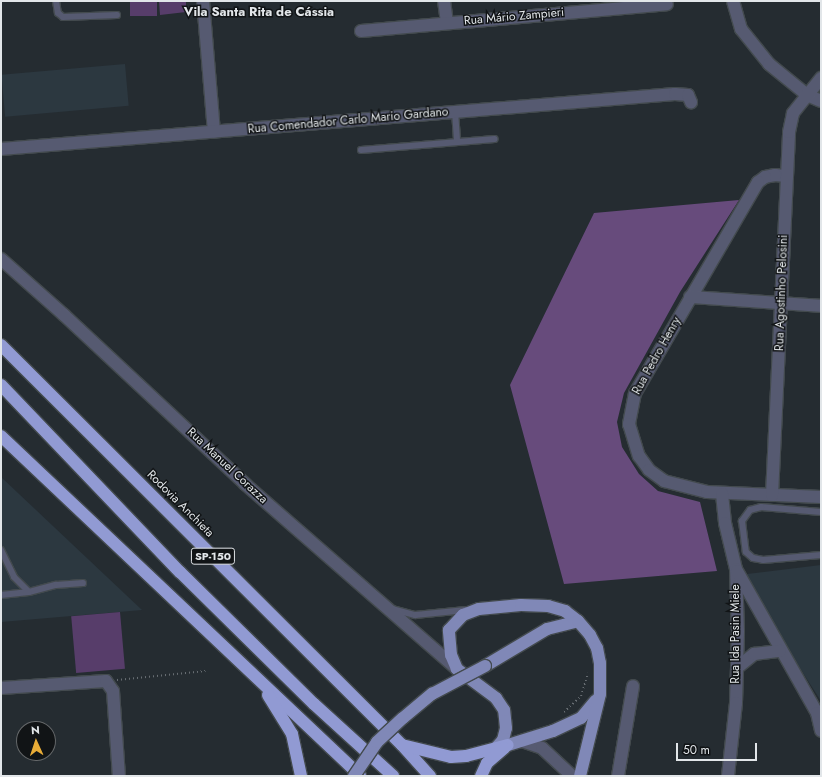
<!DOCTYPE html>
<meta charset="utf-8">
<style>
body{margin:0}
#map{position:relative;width:822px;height:777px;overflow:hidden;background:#252c31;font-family:Jost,sans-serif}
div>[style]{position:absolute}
.built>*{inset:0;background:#2c3840;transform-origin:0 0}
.green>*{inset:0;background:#573d6a;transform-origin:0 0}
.forest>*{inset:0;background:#674b7c}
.path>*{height:2px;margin-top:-1px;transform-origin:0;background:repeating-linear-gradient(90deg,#676d72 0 1px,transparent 0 4px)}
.roads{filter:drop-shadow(1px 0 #434a4e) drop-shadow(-1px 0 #434a4e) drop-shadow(0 1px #434a4e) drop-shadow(0 -1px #434a4e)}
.lane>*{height:6px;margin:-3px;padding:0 3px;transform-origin:3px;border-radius:3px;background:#565a71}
.street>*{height:12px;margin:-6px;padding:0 6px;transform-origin:6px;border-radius:6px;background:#565a71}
.primary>*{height:12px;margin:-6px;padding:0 6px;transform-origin:6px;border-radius:6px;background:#8088b7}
.highway>*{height:12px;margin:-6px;padding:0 6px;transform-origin:6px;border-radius:6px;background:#919ad3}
.bridges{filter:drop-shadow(1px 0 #434a4e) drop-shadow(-1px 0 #434a4e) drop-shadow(0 1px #434a4e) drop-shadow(0 -1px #434a4e)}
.primary-bridge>*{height:12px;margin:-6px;padding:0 6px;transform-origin:6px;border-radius:6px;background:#8088b7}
span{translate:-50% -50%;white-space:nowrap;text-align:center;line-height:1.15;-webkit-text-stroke:3px #111416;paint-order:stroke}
.shield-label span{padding:1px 3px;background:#111416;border:1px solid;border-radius:3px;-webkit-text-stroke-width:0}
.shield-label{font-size:11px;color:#e2e6e9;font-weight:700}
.street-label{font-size:12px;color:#e2e6e9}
.neighbourhood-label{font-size:13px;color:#e2e6e9;font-weight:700}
.frame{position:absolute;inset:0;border:2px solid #e2e6e9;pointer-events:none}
.north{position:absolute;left:16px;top:721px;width:40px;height:40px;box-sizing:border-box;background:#111416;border:1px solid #65686a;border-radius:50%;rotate:357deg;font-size:11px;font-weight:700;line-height:16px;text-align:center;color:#e2e6e9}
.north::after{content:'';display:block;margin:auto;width:14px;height:18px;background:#e8ac37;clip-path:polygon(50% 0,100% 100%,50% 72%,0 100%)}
.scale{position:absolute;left:676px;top:743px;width:81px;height:18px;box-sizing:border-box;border:2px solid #e2e6e9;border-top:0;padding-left:5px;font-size:12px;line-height:14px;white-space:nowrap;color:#e2e6e9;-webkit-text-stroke:3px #111416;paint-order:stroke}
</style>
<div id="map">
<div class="built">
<i style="left:125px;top:64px;width:42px;height:124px;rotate:85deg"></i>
<i style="clip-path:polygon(1px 477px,142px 610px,1px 622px)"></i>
<i style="clip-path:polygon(821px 565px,821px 701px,750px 591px,747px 574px)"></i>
</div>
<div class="green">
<i style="left:130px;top:1px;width:27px;height:15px"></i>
<i style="clip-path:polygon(159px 1px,186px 1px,186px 12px,160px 15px)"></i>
<i style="left:120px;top:612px;width:57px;height:49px;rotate:85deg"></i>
</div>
<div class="forest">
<i style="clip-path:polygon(739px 200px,680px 292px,624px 393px,617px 422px,622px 447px,639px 474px,658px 491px,700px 502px,717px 571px,564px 584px,510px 385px,594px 213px)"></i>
</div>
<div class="path">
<i style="left:117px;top:680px;width:89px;rotate:-5.8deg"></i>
<i style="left:564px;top:712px;width:23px;rotate:-43deg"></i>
<i style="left:581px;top:696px;width:24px;rotate:-73deg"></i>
</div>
<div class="roads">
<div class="lane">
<i style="left:56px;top:1px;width:12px;rotate:81deg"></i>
<i style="left:58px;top:13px;width:6px;rotate:39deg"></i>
<i style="left:63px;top:17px;width:54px;rotate:-2.1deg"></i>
<i style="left:455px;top:111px;width:31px;rotate:86deg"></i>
<i style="left:361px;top:150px;width:134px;rotate:-4.7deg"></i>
<i style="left:821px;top:512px;width:60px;rotate:-175.2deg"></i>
<i style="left:761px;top:507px;width:11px;rotate:165deg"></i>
<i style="left:750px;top:510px;width:14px;rotate:126deg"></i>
<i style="left:742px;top:521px;width:31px;rotate:83deg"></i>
<i style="left:746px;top:552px;width:9px;rotate:41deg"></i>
<i style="left:753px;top:558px;width:10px;rotate:11deg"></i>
<i style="left:763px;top:560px;width:58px;rotate:-4.9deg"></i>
<i style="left:1px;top:550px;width:30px;rotate:64deg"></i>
<i style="left:14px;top:577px;width:21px;rotate:45deg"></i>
<i style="left:29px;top:592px;width:28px;rotate:-15deg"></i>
<i style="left:56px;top:585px;width:27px;rotate:-4deg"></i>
<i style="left:1px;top:595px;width:28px;rotate:-6deg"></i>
<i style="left:392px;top:609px;width:24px;rotate:15deg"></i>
<i style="left:415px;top:615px;width:51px;rotate:-5.6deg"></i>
</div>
<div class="street">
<i style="left:203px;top:1px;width:131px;rotate:85.2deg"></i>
<i style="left:444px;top:1px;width:22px;rotate:82deg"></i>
<i style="left:733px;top:1px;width:29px;rotate:74deg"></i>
<i style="left:741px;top:29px;width:45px;rotate:51.3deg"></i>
<i style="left:769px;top:64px;width:49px;rotate:39.2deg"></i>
<i style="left:807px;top:95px;width:15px;rotate:23deg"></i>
<i style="left:361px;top:31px;width:307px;rotate:-5deg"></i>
<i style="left:1px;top:149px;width:676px;rotate:-4.67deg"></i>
<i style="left:675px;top:94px;width:13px;rotate:4deg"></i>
<i style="left:688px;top:95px;width:8px;rotate:67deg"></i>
<i style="left:786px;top:176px;width:11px;rotate:-175deg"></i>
<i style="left:775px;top:175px;width:10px;rotate:169deg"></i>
<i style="left:765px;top:177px;width:9px;rotate:144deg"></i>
<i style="left:758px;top:182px;width:244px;rotate:120.2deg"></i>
<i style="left:635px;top:393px;width:32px;rotate:101deg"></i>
<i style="left:629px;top:424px;width:34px;rotate:73deg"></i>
<i style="left:639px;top:456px;width:17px;rotate:54deg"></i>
<i style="left:649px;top:470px;width:19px;rotate:36deg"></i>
<i style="left:664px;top:481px;width:44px;rotate:14.3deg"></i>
<i style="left:707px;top:492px;width:114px;rotate:2.5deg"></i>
<i style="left:1px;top:259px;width:84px;rotate:41.6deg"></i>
<i style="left:64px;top:315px;width:248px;rotate:43deg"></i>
<i style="left:245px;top:484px;width:281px;rotate:41.1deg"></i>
<i style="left:690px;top:297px;width:131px;rotate:3.9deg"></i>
<i style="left:722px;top:494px;width:29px;rotate:84deg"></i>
<i style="left:725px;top:523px;width:47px;rotate:76.6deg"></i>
<i style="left:736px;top:569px;width:62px;rotate:88.2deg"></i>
<i style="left:738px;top:631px;width:72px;rotate:91.6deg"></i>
<i style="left:736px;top:703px;width:73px;rotate:96.3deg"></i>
<i style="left:772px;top:495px;width:363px;rotate:-87.3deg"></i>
<i style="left:789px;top:132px;width:19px;rotate:-78deg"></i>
<i style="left:793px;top:113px;width:45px;rotate:-51.3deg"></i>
<i style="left:737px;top:571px;width:163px;rotate:60.6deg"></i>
<i style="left:817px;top:713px;width:18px;rotate:77deg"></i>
<i style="left:738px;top:667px;width:21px;rotate:-39deg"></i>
<i style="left:754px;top:654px;width:26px;rotate:-7deg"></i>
<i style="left:1px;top:688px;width:105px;rotate:-3.8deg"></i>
<i style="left:106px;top:681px;width:12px;rotate:55deg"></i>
<i style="left:113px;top:691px;width:85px;rotate:86deg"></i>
<i style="left:522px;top:741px;width:21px;rotate:19deg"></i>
<i style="left:542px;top:748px;width:41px;rotate:43deg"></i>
<i style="left:618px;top:776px;width:91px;rotate:-80.5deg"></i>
</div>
<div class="primary">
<i style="left:485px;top:666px;width:72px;rotate:-30.8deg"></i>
<i style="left:547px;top:629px;width:32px;rotate:-14deg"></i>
<i style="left:508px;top:745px;width:47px;rotate:-17.3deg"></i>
<i style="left:553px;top:731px;width:31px;rotate:-25deg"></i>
<i style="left:581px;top:718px;width:23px;rotate:-50deg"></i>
<i style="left:495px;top:749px;width:12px;rotate:-48deg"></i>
<i style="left:503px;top:740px;width:12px;rotate:-76deg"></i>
<i style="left:506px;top:728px;width:18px;rotate:-96deg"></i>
<i style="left:504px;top:710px;width:14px;rotate:-124deg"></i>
<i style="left:496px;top:698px;width:49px;rotate:-143.4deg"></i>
<i style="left:457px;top:669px;width:15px;rotate:-113deg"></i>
<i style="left:451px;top:655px;width:25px;rotate:-95deg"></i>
<i style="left:449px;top:630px;width:21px;rotate:-47deg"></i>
<i style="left:463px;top:615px;width:17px;rotate:-21deg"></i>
<i style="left:479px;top:609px;width:42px;rotate:-5.4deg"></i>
<i style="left:521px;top:605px;width:27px;rotate:2deg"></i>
<i style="left:548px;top:606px;width:18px;rotate:16deg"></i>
<i style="left:565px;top:611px;width:16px;rotate:38deg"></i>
<i style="left:578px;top:621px;width:18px;rotate:49deg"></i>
<i style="left:590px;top:635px;width:15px;rotate:62deg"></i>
<i style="left:597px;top:648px;width:15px;rotate:79deg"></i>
<i style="left:600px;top:663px;width:31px;rotate:90deg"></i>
<i style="left:600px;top:694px;width:84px;rotate:103.7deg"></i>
</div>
<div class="highway">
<i style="left:1px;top:345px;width:566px;rotate:44.93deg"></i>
<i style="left:402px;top:745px;width:42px;rotate:47.9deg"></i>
<i style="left:1px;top:385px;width:259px;rotate:46.3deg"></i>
<i style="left:180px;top:572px;width:188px;rotate:44.6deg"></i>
<i style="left:314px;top:704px;width:107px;rotate:42.3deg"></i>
<i style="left:1px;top:436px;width:494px;rotate:43.4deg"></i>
<i style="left:268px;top:695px;width:46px;rotate:58.4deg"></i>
<i style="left:292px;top:734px;width:43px;rotate:77.9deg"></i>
<i style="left:402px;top:745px;width:50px;rotate:13.8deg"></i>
<i style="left:451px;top:757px;width:15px;rotate:-4deg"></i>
<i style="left:466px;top:756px;width:43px;rotate:-14.7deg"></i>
<i style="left:481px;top:776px;width:14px;rotate:-65deg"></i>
<i style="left:487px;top:763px;width:23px;rotate:-41deg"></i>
</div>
</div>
<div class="bridges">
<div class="primary-bridge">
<i style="left:354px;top:776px;width:41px;rotate:-55.9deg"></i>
<i style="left:377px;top:742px;width:35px;rotate:-43deg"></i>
<i style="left:403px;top:718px;width:38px;rotate:-40deg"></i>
<i style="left:432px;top:694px;width:60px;rotate:-27.8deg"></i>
</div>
</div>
<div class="shield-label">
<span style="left:213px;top:556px">SP-150</span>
</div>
<div class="street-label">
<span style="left:514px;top:17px;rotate:-5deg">Rua Mário Zampieri</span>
<span style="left:348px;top:121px;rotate:-5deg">Rua Comendador Carlo Mario Gardano</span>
<span style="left:782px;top:293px;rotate:-88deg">Rua Agostinho Pelosini</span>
<span style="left:657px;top:356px;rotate:-61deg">Rua Pedro Henry</span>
<span style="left:227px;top:466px;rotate:43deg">Rua Manuel Corazza</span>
<span style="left:180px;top:504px;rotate:45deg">Rodovia Anchieta</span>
<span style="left:736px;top:634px;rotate:-90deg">Rua Ida Pasin Miele</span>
</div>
<div class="neighbourhood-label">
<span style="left:259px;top:12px">Vila Santa Rita de Cássia</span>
</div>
<div class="frame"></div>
<div class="north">N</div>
<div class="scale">50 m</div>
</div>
